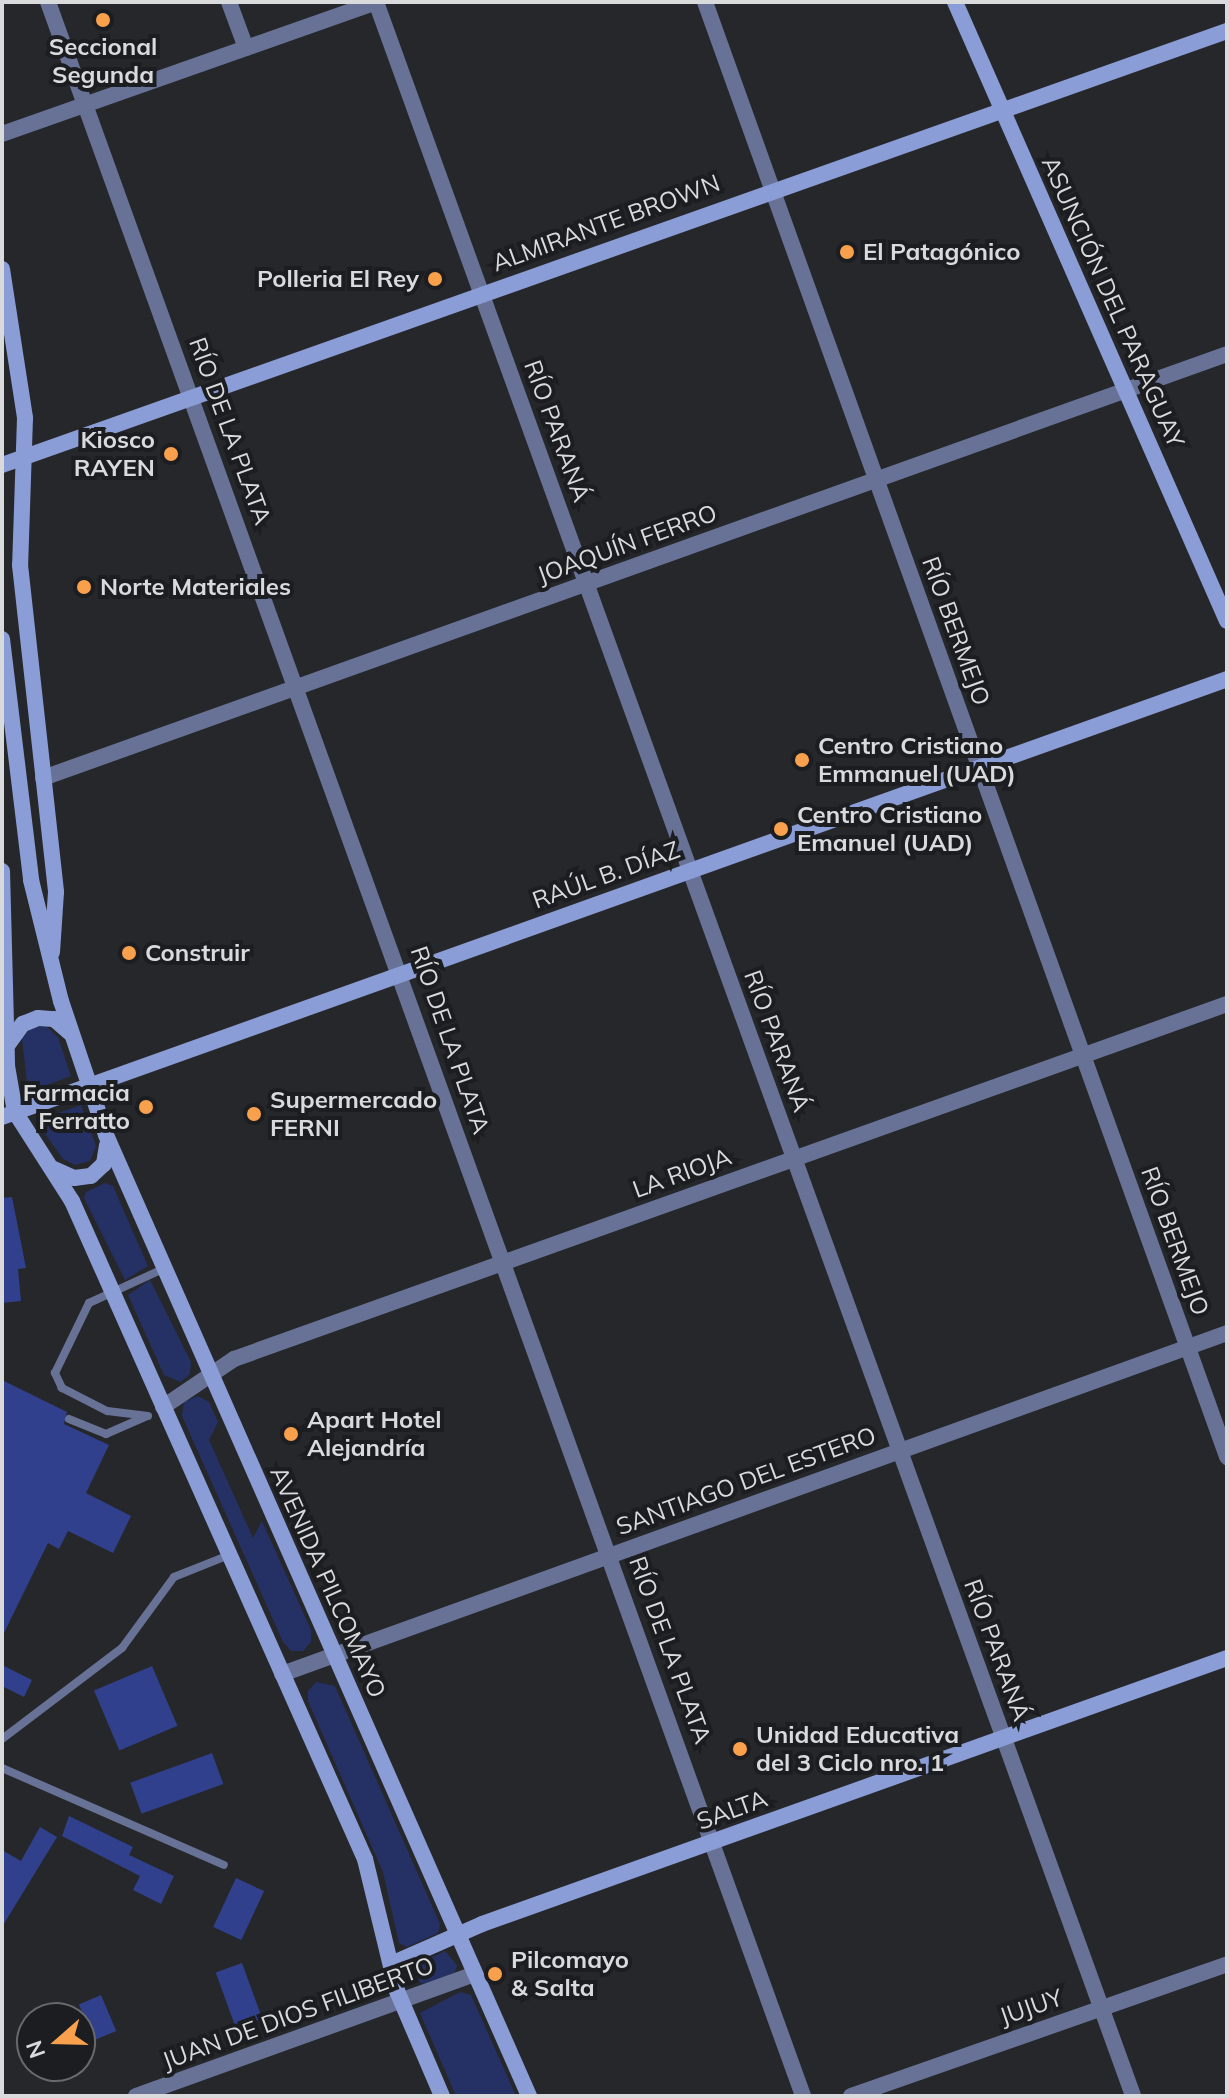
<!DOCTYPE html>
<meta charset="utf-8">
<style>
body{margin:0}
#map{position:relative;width:1229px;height:2098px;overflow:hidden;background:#26272a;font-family:Mulish,sans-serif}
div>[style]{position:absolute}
.green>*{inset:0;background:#253164}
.building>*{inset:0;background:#30408c;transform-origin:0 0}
.lane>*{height:8px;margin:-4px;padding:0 4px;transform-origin:4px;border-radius:4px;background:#677296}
.street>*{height:16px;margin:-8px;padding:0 8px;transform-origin:8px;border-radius:8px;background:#677296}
.secondary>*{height:16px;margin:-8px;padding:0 8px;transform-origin:8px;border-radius:8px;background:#8b9dd6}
.dots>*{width:22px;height:22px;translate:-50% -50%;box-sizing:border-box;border:4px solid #1c1d20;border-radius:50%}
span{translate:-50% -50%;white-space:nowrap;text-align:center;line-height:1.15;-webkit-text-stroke:8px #1c1d20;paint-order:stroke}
.poi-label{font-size:24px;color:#d9dadb;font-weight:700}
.left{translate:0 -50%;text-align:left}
.right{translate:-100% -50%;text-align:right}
.street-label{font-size:24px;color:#d9dadb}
.frame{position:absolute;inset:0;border:4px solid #d9dadb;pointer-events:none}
.north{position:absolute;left:16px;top:2002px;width:80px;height:80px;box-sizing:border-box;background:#1c1d20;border:2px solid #68696b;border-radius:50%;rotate:250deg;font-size:22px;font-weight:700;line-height:32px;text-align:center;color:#d9dadb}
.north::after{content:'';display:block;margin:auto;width:28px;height:36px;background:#f9a04d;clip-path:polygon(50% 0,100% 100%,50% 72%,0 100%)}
</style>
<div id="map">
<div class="green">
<i style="clip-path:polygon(46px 1026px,58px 1037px,71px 1076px,28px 1092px,22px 1039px,31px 1028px)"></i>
<i style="clip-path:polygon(81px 1105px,96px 1146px,90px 1161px,75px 1165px,63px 1159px,36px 1121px)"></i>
<i style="clip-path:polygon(105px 1183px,113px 1186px,148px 1266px,125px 1280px,84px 1198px,86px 1192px)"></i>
<i style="clip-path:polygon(150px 1280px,191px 1362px,190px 1374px,181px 1382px,164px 1375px,128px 1295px)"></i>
<i style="clip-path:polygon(198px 1396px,209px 1402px,218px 1422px,209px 1440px,253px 1538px,262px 1521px,311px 1630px,311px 1642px,303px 1651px,291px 1651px,283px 1642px,182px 1416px,184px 1402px)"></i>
<i style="clip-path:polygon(316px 1682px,335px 1686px,440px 1924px,438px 1933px,407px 1947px,399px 1943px,383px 1872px,308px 1701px,308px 1691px)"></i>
<i style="clip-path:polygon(445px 1951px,457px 1965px,455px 1972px,429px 1984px,420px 1983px,415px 1966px)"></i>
<i style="clip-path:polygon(460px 1992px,471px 1995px,516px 2096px,456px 2096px,420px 2013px)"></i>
</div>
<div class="building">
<i style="clip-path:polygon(12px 1197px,26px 1268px,18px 1269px,21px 1301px,2px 1303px,2px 1198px)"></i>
<i style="clip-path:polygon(2px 1380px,67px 1412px,64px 1424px,109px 1445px,86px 1493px,131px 1516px,113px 1553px,68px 1531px,59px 1549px,48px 1543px,2px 1637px)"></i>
<i style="clip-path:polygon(2px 1665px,32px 1680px,24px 1697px,2px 1686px)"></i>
<i style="left:152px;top:1666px;width:65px;height:63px;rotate:67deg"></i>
<i style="left:212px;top:1753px;width:33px;height:87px;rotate:70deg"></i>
<i style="clip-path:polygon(69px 1816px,133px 1847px,129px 1855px,174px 1876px,161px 1904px,133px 1890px,140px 1876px,62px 1836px)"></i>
<i style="clip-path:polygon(40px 1827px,57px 1837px,2px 1927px,2px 1850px,21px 1861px)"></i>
<i style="left:236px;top:1878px;width:31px;height:54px;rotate:25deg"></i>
<i style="left:242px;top:1963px;width:59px;height:28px;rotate:70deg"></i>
<i style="left:101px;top:1995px;width:39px;height:24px;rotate:67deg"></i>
</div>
<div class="lane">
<i style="left:148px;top:1416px;width:41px;rotate:-173deg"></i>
<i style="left:107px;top:1411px;width:51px;rotate:-152.9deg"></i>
<i style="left:62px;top:1388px;width:17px;rotate:-115deg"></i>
<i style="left:55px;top:1373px;width:78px;rotate:-64.1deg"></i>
<i style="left:89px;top:1303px;width:81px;rotate:-24.7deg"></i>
<i style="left:69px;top:1419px;width:40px;rotate:22deg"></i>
<i style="left:106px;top:1434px;width:43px;rotate:-23.6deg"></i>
<i style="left:2px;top:1739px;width:151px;rotate:-37.2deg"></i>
<i style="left:122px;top:1648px;width:88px;rotate:-53.8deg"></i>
<i style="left:174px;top:1577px;width:59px;rotate:-21.8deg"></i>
<i style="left:2px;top:1768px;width:242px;rotate:23.6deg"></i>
</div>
<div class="street">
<i style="left:48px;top:2px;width:2226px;rotate:70.17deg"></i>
<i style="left:229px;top:2px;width:49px;rotate:69.7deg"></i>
<i style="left:376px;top:2px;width:2227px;rotate:70.12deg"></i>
<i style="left:705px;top:2px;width:1546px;rotate:70.26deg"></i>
<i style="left:2px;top:134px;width:398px;rotate:-19.4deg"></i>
<i style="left:43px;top:778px;width:1258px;rotate:-19.7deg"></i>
<i style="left:163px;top:1407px;width:86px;rotate:-34.1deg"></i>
<i style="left:234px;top:1359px;width:1055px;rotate:-19.67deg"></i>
<i style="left:282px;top:1674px;width:1005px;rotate:-19.84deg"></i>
<i style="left:136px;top:2096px;width:360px;rotate:-19.8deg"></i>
<i style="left:851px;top:2096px;width:398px;rotate:-19.3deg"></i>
</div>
<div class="secondary">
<i style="left:955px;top:2px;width:676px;rotate:66.28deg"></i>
<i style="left:2px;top:269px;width:151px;rotate:81.2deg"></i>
<i style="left:25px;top:418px;width:147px;rotate:91.9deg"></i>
<i style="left:20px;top:565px;width:329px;rotate:83.7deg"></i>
<i style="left:56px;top:892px;width:60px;rotate:93.8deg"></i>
<i style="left:2px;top:465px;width:1300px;rotate:-19.51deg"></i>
<i style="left:2px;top:639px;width:243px;rotate:83.1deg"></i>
<i style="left:31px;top:880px;width:125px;rotate:76.1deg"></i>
<i style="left:61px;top:1001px;width:141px;rotate:71.4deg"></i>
<i style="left:106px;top:1135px;width:1050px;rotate:66.24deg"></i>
<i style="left:2px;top:871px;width:195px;rotate:88.5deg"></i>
<i style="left:7px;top:1066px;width:47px;rotate:80.1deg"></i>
<i style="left:15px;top:1112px;width:106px;rotate:57.4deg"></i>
<i style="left:72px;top:1201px;width:720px;rotate:66deg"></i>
<i style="left:365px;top:1859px;width:136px;rotate:76.4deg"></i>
<i style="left:397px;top:1991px;width:114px;rotate:66.8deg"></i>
<i style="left:6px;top:1047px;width:29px;rotate:-54deg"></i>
<i style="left:23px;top:1024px;width:16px;rotate:-22deg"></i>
<i style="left:38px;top:1018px;width:16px;rotate:4deg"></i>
<i style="left:54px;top:1019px;width:21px;rotate:41deg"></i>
<i style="left:2px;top:1117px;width:1301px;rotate:-19.67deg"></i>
<i style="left:54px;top:1169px;width:22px;rotate:24deg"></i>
<i style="left:74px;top:1178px;width:17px;rotate:-7deg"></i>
<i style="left:91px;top:1176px;width:18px;rotate:-43deg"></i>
<i style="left:104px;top:1164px;width:19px;rotate:-81deg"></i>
<i style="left:391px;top:1964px;width:99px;rotate:-23.7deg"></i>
<i style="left:482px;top:1924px;width:791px;rotate:-19.65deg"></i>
</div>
<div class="dots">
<i style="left:103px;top:20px;background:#f9a04d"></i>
<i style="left:847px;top:252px;background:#f9a04d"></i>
<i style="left:435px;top:279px;background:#f9a04d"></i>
<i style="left:171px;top:454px;background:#f9a04d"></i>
<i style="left:84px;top:587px;background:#f9a04d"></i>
<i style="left:802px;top:760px;background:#f9a04d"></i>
<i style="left:781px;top:829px;background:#f9a04d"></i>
<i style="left:129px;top:953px;background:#f9a04d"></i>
<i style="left:146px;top:1107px;background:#f9a04d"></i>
<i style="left:254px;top:1114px;background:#f9a04d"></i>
<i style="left:291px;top:1434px;background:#f9a04d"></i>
<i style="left:740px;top:1749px;background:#f9a04d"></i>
<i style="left:495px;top:1974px;background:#f9a04d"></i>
</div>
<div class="poi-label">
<span style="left:103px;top:61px">Seccional<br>Segunda</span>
<span class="left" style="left:863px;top:252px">El Patagónico</span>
<span class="right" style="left:419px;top:279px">Polleria El Rey</span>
<span class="right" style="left:155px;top:454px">Kiosco<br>RAYEN</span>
<span class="left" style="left:100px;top:587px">Norte Materiales</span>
<span class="left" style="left:818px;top:760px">Centro Cristiano<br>Emmanuel (UAD)</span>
<span class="left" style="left:797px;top:829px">Centro Cristiano<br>Emanuel (UAD)</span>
<span class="left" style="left:145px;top:953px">Construir</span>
<span class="right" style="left:130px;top:1107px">Farmacia<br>Ferratto</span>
<span class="left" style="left:270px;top:1114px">Supermercado<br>FERNI</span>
<span class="left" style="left:307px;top:1434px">Apart Hotel<br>Alejandría</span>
<span class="left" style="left:756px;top:1749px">Unidad Educativa<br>del 3 Ciclo nro. 1</span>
<span class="left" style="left:511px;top:1974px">Pilcomayo<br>&amp; Salta</span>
</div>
<div class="street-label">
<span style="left:606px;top:223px;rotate:-20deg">ALMIRANTE BROWN</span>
<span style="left:1113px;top:302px;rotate:66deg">ASUNCIÓN DEL PARAGUAY</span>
<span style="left:230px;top:431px;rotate:70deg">RÍO DE LA PLATA</span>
<span style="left:557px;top:431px;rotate:70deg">RÍO PARANÁ</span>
<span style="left:627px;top:544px;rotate:-20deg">JOAQUÍN FERRO</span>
<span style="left:956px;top:631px;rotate:70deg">RÍO BERMEJO</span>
<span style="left:606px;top:875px;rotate:-20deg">RAÚL B. DÍAZ</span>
<span style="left:450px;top:1040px;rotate:71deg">RÍO DE LA PLATA</span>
<span style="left:777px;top:1041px;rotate:70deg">RÍO PARANÁ</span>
<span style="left:682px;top:1173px;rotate:-20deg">LA RIOJA</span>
<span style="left:1175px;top:1241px;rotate:70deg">RÍO BERMEJO</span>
<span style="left:746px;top:1481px;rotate:-20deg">SANTIAGO DEL ESTERO</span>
<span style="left:328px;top:1582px;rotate:66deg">AVENIDA PILCOMAYO</span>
<span style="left:670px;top:1650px;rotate:70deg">RÍO DE LA PLATA</span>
<span style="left:997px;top:1650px;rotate:70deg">RÍO PARANÁ</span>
<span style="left:732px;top:1810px;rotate:-20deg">SALTA</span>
<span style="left:1031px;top:2007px;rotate:-19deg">JUJUY</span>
<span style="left:298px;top:2013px;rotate:-20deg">JUAN DE DIOS FILIBERTO</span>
</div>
<div class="frame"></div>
<div class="north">N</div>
</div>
